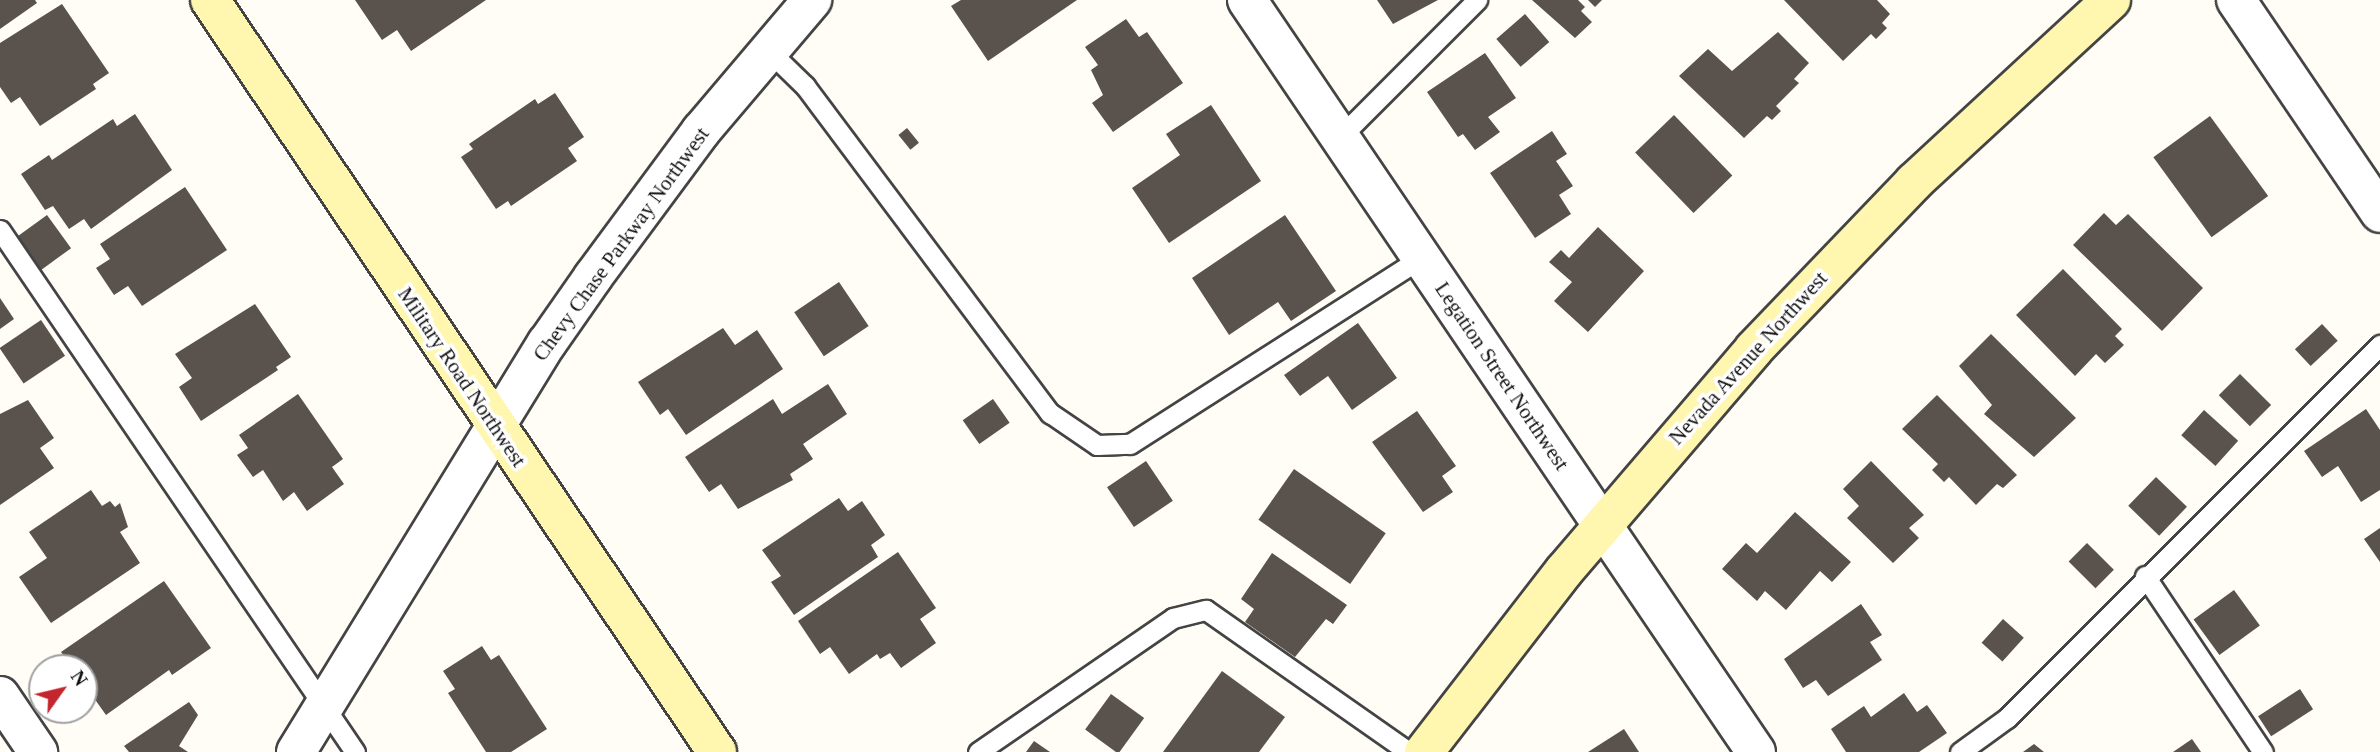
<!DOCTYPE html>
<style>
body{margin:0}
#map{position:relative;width:2380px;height:752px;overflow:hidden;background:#fffdf5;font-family:Georgia,serif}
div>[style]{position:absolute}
.building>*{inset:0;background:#5a524d;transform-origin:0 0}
.roads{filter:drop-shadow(2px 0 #444) drop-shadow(-2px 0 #444) drop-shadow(0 2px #444) drop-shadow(0 -2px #444)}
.lane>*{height:19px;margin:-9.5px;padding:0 9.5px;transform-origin:9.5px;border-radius:9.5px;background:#fff}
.street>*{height:38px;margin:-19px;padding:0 19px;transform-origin:19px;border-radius:19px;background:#fff}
.secondary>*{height:38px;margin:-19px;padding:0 19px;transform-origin:19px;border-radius:19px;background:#fff6b0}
span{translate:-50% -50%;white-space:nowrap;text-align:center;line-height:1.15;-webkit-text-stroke:7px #fff;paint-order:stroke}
.street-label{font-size:21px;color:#111}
.north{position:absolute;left:28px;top:654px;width:70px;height:70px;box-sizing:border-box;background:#fff;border:2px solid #a0a0a0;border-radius:50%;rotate:56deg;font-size:19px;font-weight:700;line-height:28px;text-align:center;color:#111}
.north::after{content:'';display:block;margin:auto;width:24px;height:32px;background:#c4262e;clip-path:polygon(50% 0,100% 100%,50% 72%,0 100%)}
</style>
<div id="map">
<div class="building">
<i style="clip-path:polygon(0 0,35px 0,37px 3px,0 29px)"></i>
<i style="clip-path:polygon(355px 0,486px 0,411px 51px,397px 30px,382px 40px)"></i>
<i style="clip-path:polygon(961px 0,1077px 0,988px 61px,951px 6px)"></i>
<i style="clip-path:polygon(1377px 0,1438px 0,1393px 24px)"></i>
<i style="clip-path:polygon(1532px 0,1578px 0,1585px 7px,1581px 11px,1592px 22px,1575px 38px)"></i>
<i style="clip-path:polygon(1588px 0,1602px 0,1595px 7px)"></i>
<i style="clip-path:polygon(1784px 0,1877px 0,1890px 14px,1882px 23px,1887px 28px,1876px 39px,1871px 34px,1843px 61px)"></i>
<i style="clip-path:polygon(62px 4px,109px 73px,93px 84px,96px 89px,40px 126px,20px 97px,11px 103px,0 87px,0 43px)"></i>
<i style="left:1525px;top:14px;width:37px;height:38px;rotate:49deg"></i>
<i style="clip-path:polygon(1126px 19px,1139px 37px,1147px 32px,1183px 83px,1113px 132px,1092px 103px,1103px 95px,1091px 70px,1098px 65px,1085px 47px)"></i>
<i style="clip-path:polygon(1778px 32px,1809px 63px,1794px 79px,1799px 83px,1776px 106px,1781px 111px,1772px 120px,1767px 116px,1744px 138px,1679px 76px,1708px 49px,1732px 71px)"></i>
<i style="clip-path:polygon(1485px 53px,1516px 98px,1488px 117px,1500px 132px,1475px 150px,1463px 134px,1458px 137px,1427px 92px)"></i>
<i style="clip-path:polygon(555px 93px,584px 137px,568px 148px,577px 161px,511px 206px,508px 201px,496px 209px,461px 157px,473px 149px,469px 144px,535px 99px,538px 104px)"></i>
<i style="clip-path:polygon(1211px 105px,1261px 181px,1169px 243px,1132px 188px,1180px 155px,1166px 134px)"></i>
<i style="clip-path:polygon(135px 114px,172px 170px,91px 229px,84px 219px,69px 229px,53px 206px,45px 210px,21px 174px,49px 155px,52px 160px,113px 119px,117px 126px)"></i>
<i style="left:1674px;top:115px;width:84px;height:54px;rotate:46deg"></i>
<i style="left:2210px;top:116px;width:99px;height:70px;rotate:54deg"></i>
<i style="left:907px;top:128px;width:19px;height:11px;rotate:51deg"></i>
<i style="clip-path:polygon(1552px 131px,1567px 154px,1556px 161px,1573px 186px,1559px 195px,1571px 214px,1535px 238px,1490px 173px)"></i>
<i style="clip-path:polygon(185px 187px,227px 250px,142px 306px,128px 286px,114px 295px,96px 268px,110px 259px,100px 244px)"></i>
<i style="clip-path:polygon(2104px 213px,2116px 225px,2128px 214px,2203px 288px,2162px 331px,2073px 245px)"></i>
<i style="left:47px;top:215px;width:41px;height:43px;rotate:54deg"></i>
<i style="clip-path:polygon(1285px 215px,1336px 291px,1291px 321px,1278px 302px,1229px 335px,1192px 278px)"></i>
<i style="clip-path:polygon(1598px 227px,1644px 271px,1588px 332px,1554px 301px,1572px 282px,1549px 262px,1561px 250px,1569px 258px)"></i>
<i style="clip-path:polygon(2063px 269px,2122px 329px,2115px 336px,2124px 345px,2105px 363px,2096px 354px,2075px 376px,2016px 315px)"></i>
<i style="left:839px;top:282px;width:53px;height:54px;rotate:56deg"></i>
<i style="clip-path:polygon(0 298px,14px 319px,0 329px)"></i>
<i style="clip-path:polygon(255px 304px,291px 357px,276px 367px,278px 370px,201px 421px,179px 387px,192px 378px,175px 354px)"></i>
<i style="left:41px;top:320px;width:43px;height:50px;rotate:56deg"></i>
<i style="clip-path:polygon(1358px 323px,1397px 378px,1352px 410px,1328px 376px,1300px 396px,1284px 375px)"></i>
<i style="left:2322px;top:324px;width:23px;height:37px;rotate:47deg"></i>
<i style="clip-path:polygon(723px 328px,735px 345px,757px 330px,783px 369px,686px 435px,668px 409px,660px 415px,638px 382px)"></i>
<i style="clip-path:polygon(1991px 334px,2076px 418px,2034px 457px,1984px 414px,1992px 405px,1959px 366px)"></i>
<i style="left:2240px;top:374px;width:44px;height:30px;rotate:45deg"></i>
<i style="clip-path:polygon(828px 384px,847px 414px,803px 444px,813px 459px,790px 474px,793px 480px,738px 509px,721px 484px,709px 492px,685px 457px,773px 399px,782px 414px)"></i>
<i style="clip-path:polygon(298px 394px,343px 459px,332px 467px,344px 484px,307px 511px,294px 492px,283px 501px,263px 470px,253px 477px,237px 455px,248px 448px,239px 435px)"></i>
<i style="clip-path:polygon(1937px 395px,2017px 475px,2003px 488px,1997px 484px,1976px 505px,1949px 477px,1944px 482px,1932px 470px,1938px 464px,1902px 429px)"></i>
<i style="left:993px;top:399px;width:29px;height:37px;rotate:55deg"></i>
<i style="clip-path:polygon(28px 400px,54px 438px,40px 448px,54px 468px,0 505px,0 414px)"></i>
<i style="clip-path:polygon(2366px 409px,2380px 430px,2380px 490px,2361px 502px,2338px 466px,2322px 477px,2304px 451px)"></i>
<i style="left:2204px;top:410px;width:46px;height:34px;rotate:42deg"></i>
<i style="clip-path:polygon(1417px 411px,1456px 466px,1442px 476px,1453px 492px,1423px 512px,1372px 442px)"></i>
<i style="left:1146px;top:461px;width:48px;height:47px;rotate:56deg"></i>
<i style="clip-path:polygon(1871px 461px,1924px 515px,1909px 528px,1919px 538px,1893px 563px,1847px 518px,1859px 506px,1843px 489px)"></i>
<i style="left:1294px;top:469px;width:112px;height:62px;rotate:35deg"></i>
<i style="left:2156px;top:477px;width:43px;height:40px;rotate:44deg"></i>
<i style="clip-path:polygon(91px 490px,102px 506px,110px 501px,115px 507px,120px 503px,128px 527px,120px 532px,140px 563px,51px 623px,19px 577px,47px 558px,29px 532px)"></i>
<i style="clip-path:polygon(839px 498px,848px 511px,862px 501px,885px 535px,871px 545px,878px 557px,794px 615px,771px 582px,781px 576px,762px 550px)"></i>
<i style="clip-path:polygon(1795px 512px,1851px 562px,1832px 582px,1820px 571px,1786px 610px,1765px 591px,1757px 601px,1722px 569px,1746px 543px,1757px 553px)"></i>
<i style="clip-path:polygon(2380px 528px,2380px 562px,2364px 539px)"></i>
<i style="left:2087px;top:543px;width:38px;height:26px;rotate:45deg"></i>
<i style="clip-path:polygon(898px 552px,936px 608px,920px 619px,936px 643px,901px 668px,890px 653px,880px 659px,877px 654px,849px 674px,830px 647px,820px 654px,798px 621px)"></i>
<i style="clip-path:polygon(1272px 553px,1347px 605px,1333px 624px,1326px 619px,1295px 657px,1245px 622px,1254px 609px,1241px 599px)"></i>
<i style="clip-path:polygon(164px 581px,211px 648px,172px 675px,169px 670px,106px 715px,84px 684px,84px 668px,73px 668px,61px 652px)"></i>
<i style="left:2234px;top:590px;width:44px;height:50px;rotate:54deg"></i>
<i style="clip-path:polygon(1861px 604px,1882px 635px,1870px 642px,1882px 660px,1828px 696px,1816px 680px,1803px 688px,1784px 659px)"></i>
<i style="left:2003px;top:619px;width:28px;height:32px;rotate:42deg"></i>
<i style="clip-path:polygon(482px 646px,491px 660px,499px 655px,547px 729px,511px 752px,486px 752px,448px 693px,455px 689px,443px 671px)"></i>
<i style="clip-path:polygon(1222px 671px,1285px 717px,1259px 752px,1163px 752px)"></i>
<i style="left:2300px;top:689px;width:24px;height:50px;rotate:57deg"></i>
<i style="clip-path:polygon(1904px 693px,1917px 712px,1927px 705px,1947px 733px,1919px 752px,1846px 752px,1831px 729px,1864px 706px,1871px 717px)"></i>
<i style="left:1111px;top:694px;width:41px;height:44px;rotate:36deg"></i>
<i style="clip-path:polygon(189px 702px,198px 715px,179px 746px,188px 752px,129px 752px,124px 746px)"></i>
<i style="clip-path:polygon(1624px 729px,1639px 752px,1588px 752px)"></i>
<i style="clip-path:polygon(2192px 739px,2201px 752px,2173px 752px)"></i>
<i style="clip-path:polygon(1034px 741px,1050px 752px,1026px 752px)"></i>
<i style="clip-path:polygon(2034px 744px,2044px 752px,2023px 752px)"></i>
</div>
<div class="roads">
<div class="lane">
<i style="left:768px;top:50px;width:52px;rotate:44.2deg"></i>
<i style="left:805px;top:86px;width:409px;rotate:53.2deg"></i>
<i style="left:1050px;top:413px;width:57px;rotate:34.2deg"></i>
<i style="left:1097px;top:445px;width:33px;rotate:-2deg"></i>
<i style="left:1130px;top:444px;width:347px;rotate:-32.6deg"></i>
<i style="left:1340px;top:137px;width:194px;rotate:-45deg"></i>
<i style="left:0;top:230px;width:631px;rotate:55.78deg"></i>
<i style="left:2145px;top:576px;width:212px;rotate:56.2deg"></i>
<i style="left:978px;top:752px;width:237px;rotate:-34.5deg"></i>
<i style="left:1173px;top:618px;width:34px;rotate:-14deg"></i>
<i style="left:1206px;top:610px;width:248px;rotate:35deg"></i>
<i style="left:1960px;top:752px;width:58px;rotate:-35.9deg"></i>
<i style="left:2007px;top:718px;width:528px;rotate:-45deg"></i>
</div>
<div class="street">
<i style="left:1247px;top:0;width:908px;rotate:55.91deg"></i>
<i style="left:2236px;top:0;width:257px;rotate:55.9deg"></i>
<i style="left:0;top:696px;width:68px;rotate:55.8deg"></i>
<i style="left:296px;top:752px;width:480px;rotate:-58.5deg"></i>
<i style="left:547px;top:343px;width:80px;rotate:-55.1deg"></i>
<i style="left:593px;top:277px;width:182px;rotate:-53.5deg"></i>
<i style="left:701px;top:131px;width:172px;rotate:-49.7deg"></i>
</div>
<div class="secondary">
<i style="left:210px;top:0;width:907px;rotate:56.01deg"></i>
<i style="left:1424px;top:752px;width:229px;rotate:-52.3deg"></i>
<i style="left:1564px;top:571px;width:292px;rotate:-49.4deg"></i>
<i style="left:1754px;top:349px;width:231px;rotate:-46.2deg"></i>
<i style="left:1914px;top:182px;width:268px;rotate:-42.7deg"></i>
</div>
</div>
<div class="street-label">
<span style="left:621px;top:244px;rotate:-54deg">Chevy Chase Parkway Northwest</span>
<span style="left:1748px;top:358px;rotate:-48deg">Nevada Avenue Northwest</span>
<span style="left:1502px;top:376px;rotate:56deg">Legation Street Northwest</span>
<span style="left:462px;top:377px;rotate:56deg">Military Road Northwest</span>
</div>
<div class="north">N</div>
</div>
